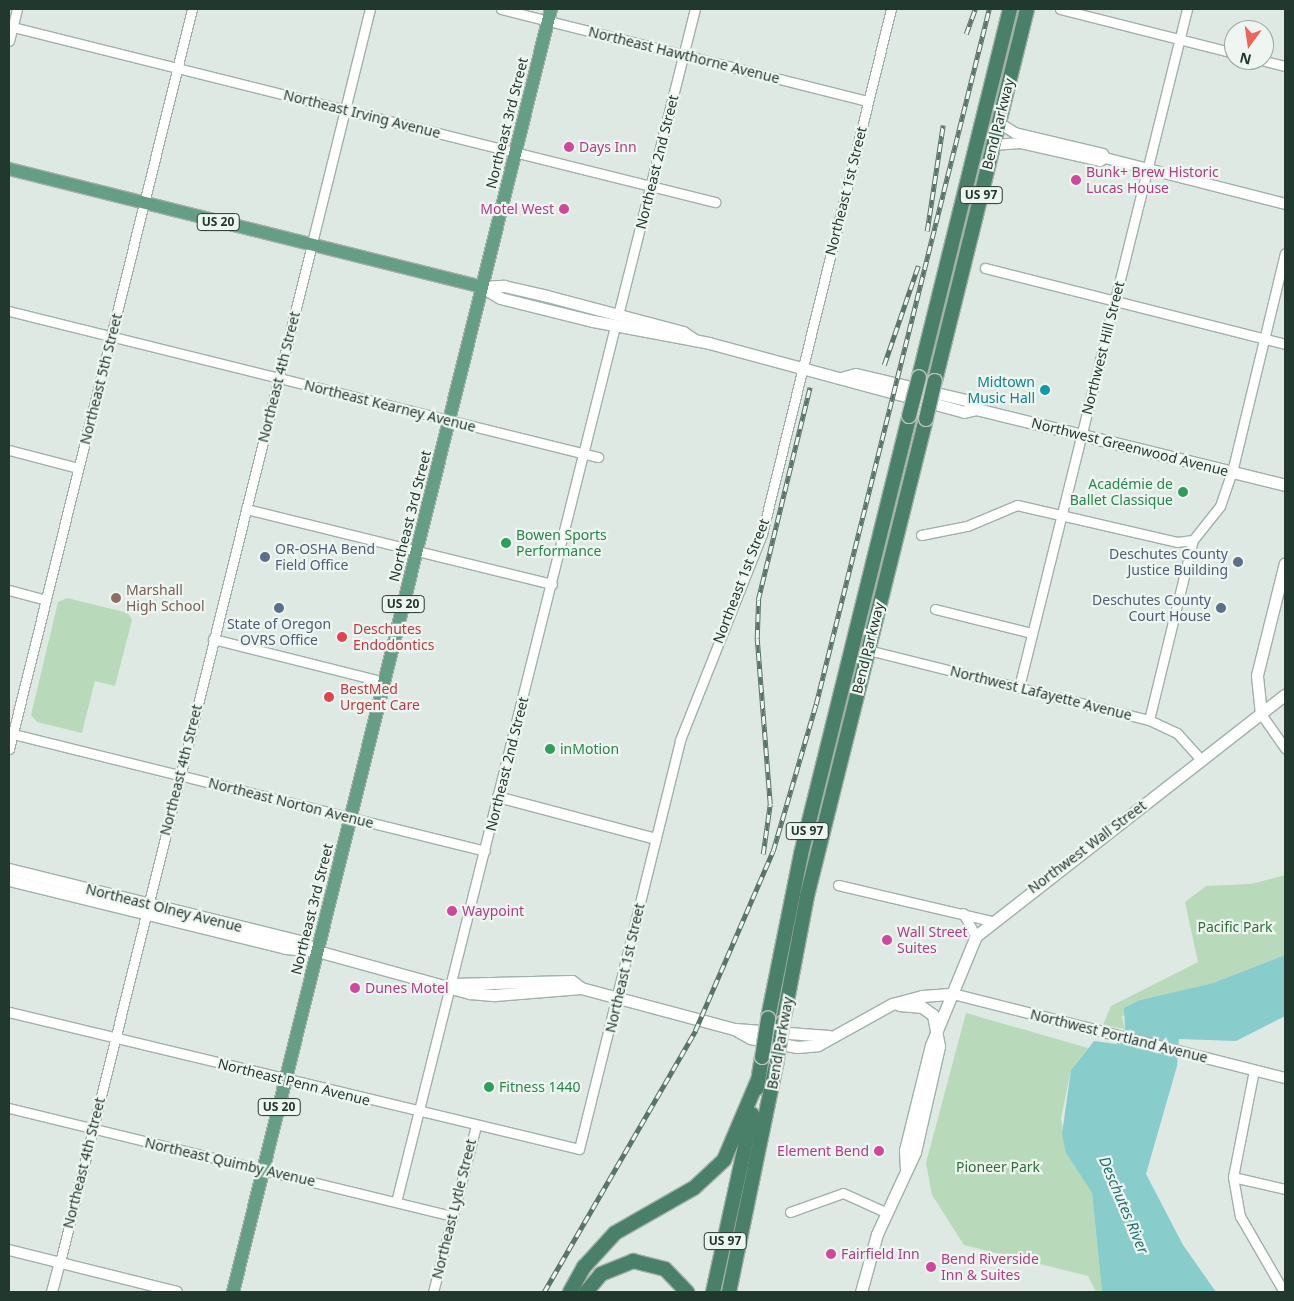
<!DOCTYPE html>
<meta charset="utf-8">
<style>
body{margin:0}
#map{position:relative;width:1294px;height:1301px;overflow:hidden;background:#dee9e3;font-family:"Noto Sans",sans-serif}
div>[style]{position:absolute}
.green>*{inset:0;background:#b8dabb}
.water>*{inset:0;background:#88cccb}
.roads{filter:drop-shadow(1px 0 #a2b0a9) drop-shadow(-1px 0 #a2b0a9) drop-shadow(0 1px #a2b0a9) drop-shadow(0 -1px #a2b0a9)}
.minor>*{height:9px;margin:-4.5px;padding:0 4.5px;transform-origin:4.5px;border-radius:4.5px;background:#fff}
.tertiary>*{height:10px;margin:-5px;padding:0 5px;transform-origin:5px;border-radius:5px;background:#fff}
.secondary>*{height:11px;margin:-5.5px;padding:0 5.5px;transform-origin:5.5px;border-radius:5.5px;background:#fff}
.primary>*{height:12px;margin:-6px;padding:0 6px;transform-origin:6px;border-radius:6px;background:#659d85}
.trunk>*{height:14px;margin:-7px;padding:0 7px;transform-origin:7px;border-radius:7px;background:#4a806a}
.rail>*{height:4.5px;margin-top:-2.25px;transform-origin:0;background:repeating-linear-gradient(90deg,#eff6f1 0 8px,#5b7469 0 16px);box-sizing:border-box;border-block:1px solid #5b7469}
.bridges{filter:drop-shadow(1px 0 #bcc3c0) drop-shadow(-1px 0 #bcc3c0) drop-shadow(0 1px #bcc3c0) drop-shadow(0 -1px #bcc3c0)}
.trunk-bridge>*{height:14px;margin:-7px;padding:0 7px;transform-origin:7px;border-radius:7px;background:#4a806a}
.dots>*{width:14px;height:14px;translate:-50% -50%;box-sizing:border-box;border:2px solid #eff6f1;border-radius:50%}
span{translate:-50% -50%;white-space:nowrap;text-align:center;line-height:1.15;-webkit-text-stroke:4.5px #eff6f1;paint-order:stroke}
.shield-label span{padding:1px 4px;background:#eff6f1;border:1px solid;border-radius:4px;-webkit-text-stroke-width:0}
.shield-label{font-size:12px;color:#21382e;font-weight:700}
.street-label{font-size:14px;color:#21382e}
.hotel-label{font-size:14px;color:#b23c85}
.left{translate:0 -50%;text-align:left}
.right{translate:-100% -50%;text-align:right}
.culture-label{font-size:14px;color:#0d838f}
.leisure-label{font-size:14px;color:#27864d}
.service-label{font-size:14px;color:#4e5e75}
.education-label{font-size:14px;color:#785e54}
.health-label{font-size:14px;color:#be3a42}
.park-label{font-size:14px;color:#2d6d3b}
.water-label{font-size:15px;color:#1e7070;font-style:italic}
.frame{position:absolute;inset:0;border:10px solid #21382e;pointer-events:none}
.north{position:absolute;left:1224px;top:20px;width:50px;height:50px;box-sizing:border-box;background:#eff6f1;border:1px solid #9daaa3;border-radius:50%;rotate:194deg;font-size:14px;font-weight:700;line-height:20px;text-align:center;color:#21382e}
.north::after{content:'';display:block;margin:auto;width:18px;height:22px;background:#eb655b;clip-path:polygon(50% 0,100% 100%,50% 72%,0 100%)}
</style>
<div id="map">
<div class="green">
<i style="clip-path:polygon(67px 598px,128px 613px,132px 620px,115px 686px,95px 681px,82px 733px,37px 722px,31px 715px,58px 602px)"></i>
<i style="clip-path:polygon(1285px 875px,1285px 955px,1213px 983px,1140px 1000px,1122px 1017px,1125px 1029px,1103px 1025px,1111px 1006px,1198px 962px,1185px 902px,1206px 886px,1251px 884px)"></i>
<i style="clip-path:polygon(966px 1013px,1088px 1048px,1071px 1070px,1061px 1118px,1066px 1153px,1092px 1193px,1102px 1292px,1096px 1292px,1088px 1276px,964px 1245px,932px 1195px,926px 1163px)"></i>
</div>
<div class="water">
<i style="clip-path:polygon(1285px 955px,1285px 1016px,1236px 1041px,1179px 1039px,1177px 1066px,1146px 1174px,1183px 1245px,1216px 1292px,1102px 1292px,1092px 1193px,1066px 1153px,1062px 1134px,1071px 1070px,1094px 1041px,1116px 1044px,1125px 1029px,1124px 1008px,1140px 1000px,1213px 983px)"></i>
</div>
<div class="roads">
<div class="minor">
<i style="left:501px;top:9px;width:378px;rotate:14.1deg"></i>
<i style="left:1060px;top:9px;width:179px;rotate:14.2deg"></i>
<i style="left:9px;top:26px;width:728px;rotate:14deg"></i>
<i style="left:9px;top:41px;width:33px;rotate:-76deg"></i>
<i style="left:1261px;top:60px;width:25px;rotate:14deg"></i>
<i style="left:312px;top:243px;width:241px;rotate:-76.1deg"></i>
<i style="left:985px;top:268px;width:309px;rotate:14.2deg"></i>
<i style="left:9px;top:311px;width:607px;rotate:13.92deg"></i>
<i style="left:618px;top:315px;width:316px;rotate:-75.9deg"></i>
<i style="left:9px;top:450px;width:71px;rotate:14.6deg"></i>
<i style="left:246px;top:509px;width:315px;rotate:13.8deg"></i>
<i style="left:921px;top:535px;width:47px;rotate:-11.1deg"></i>
<i style="left:967px;top:526px;width:54px;rotate:-22.8deg"></i>
<i style="left:1017px;top:505px;width:164px;rotate:13deg"></i>
<i style="left:1177px;top:542px;width:16px;rotate:-7deg"></i>
<i style="left:9px;top:590px;width:38px;rotate:15deg"></i>
<i style="left:935px;top:609px;width:100px;rotate:13.9deg"></i>
<i style="left:213px;top:639px;width:176px;rotate:14.1deg"></i>
<i style="left:868px;top:650px;width:290px;rotate:14deg"></i>
<i style="left:1149px;top:720px;width:31px;rotate:25deg"></i>
<i style="left:1177px;top:733px;width:36px;rotate:48deg"></i>
<i style="left:1019px;top:687px;width:699px;rotate:-76.08deg"></i>
<i style="left:1261px;top:714px;width:42px;rotate:54.8deg"></i>
<i style="left:1149px;top:720px;width:185px;rotate:-76.3deg"></i>
<i style="left:1193px;top:540px;width:43px;rotate:-51.5deg"></i>
<i style="left:1220px;top:506px;width:36px;rotate:-71deg"></i>
<i style="left:1232px;top:472px;width:225px;rotate:-76.4deg"></i>
<i style="left:9px;top:733px;width:490px;rotate:13.9deg"></i>
<i style="left:9px;top:749px;width:762px;rotate:-76.11deg"></i>
<i style="left:838px;top:885px;width:157px;rotate:13.2deg"></i>
<i style="left:963px;top:913px;width:26px;rotate:61deg"></i>
<i style="left:9px;top:1012px;width:586px;rotate:13.51deg"></i>
<i style="left:579px;top:1149px;width:421px;rotate:-76.1deg"></i>
<i style="left:680px;top:740px;width:222px;rotate:-68.3deg"></i>
<i style="left:762px;top:534px;width:541px;rotate:-76.2deg"></i>
<i style="left:1254px;top:1070px;width:109px;rotate:101.1deg"></i>
<i style="left:1233px;top:1177px;width:40px;rotate:80deg"></i>
<i style="left:1240px;top:1216px;width:88px;rotate:59.9deg"></i>
<i style="left:9px;top:1108px;width:456px;rotate:13.7deg"></i>
<i style="left:1233px;top:1177px;width:53px;rotate:13deg"></i>
<i style="left:396px;top:1202px;width:903px;rotate:-75.96deg"></i>
<i style="left:790px;top:1212px;width:56px;rotate:-19.7deg"></i>
<i style="left:843px;top:1193px;width:46px;rotate:24.3deg"></i>
<i style="left:60px;top:1262px;width:1045px;rotate:-76.1deg"></i>
<i style="left:433px;top:1292px;width:171px;rotate:-75.5deg"></i>
</div>
<div class="tertiary">
<i style="left:999px;top:123px;width:19px;rotate:32deg"></i>
<i style="left:1015px;top:133px;width:90px;rotate:13.4deg"></i>
<i style="left:1103px;top:154px;width:4px;rotate:63deg"></i>
<i style="left:1105px;top:158px;width:186px;rotate:14.3deg"></i>
<i style="left:993px;top:145px;width:28px;rotate:-4deg"></i>
<i style="left:1021px;top:143px;width:81px;rotate:12.8deg"></i>
<i style="left:1100px;top:161px;width:6px;rotate:-31deg"></i>
<i style="left:498px;top:797px;width:163px;rotate:14.9deg"></i>
<i style="left:953px;top:994px;width:342px;rotate:14.2deg"></i>
<i style="left:9px;top:1250px;width:173px;rotate:14deg"></i>
<i style="left:52px;top:1292px;width:31px;rotate:-75deg"></i>
</div>
<div class="secondary">
<i style="left:482px;top:287px;width:21px;rotate:31deg"></i>
<i style="left:500px;top:298px;width:96px;rotate:13.9deg"></i>
<i style="left:593px;top:321px;width:118px;rotate:10.7deg"></i>
<i style="left:709px;top:343px;width:264px;rotate:15.1deg"></i>
<i style="left:964px;top:412px;width:12px;rotate:-14deg"></i>
<i style="left:482px;top:287px;width:22px;rotate:-3deg"></i>
<i style="left:504px;top:286px;width:44px;rotate:13.1deg"></i>
<i style="left:547px;top:296px;width:141px;rotate:14.8deg"></i>
<i style="left:683px;top:332px;width:14px;rotate:34deg"></i>
<i style="left:844px;top:377px;width:12px;rotate:-14deg"></i>
<i style="left:856px;top:374px;width:113px;rotate:13.3deg"></i>
<i style="left:966px;top:400px;width:13px;rotate:42deg"></i>
<i style="left:976px;top:409px;width:318px;rotate:13.8deg"></i>
<i style="left:1261px;top:714px;width:39px;rotate:-96deg"></i>
<i style="left:1257px;top:675px;width:115px;rotate:-76deg"></i>
<i style="left:9px;top:869px;width:300px;rotate:13.9deg"></i>
<i style="left:300px;top:941px;width:18px;rotate:29deg"></i>
<i style="left:9px;top:880px;width:284px;rotate:13.8deg"></i>
<i style="left:285px;top:948px;width:32px;rotate:5deg"></i>
<i style="left:317px;top:951px;width:159px;rotate:15.4deg"></i>
<i style="left:470px;top:993px;width:25px;rotate:5deg"></i>
<i style="left:495px;top:995px;width:86px;rotate:-4.7deg"></i>
<i style="left:452px;top:984px;width:120px;rotate:-1.4deg"></i>
<i style="left:572px;top:981px;width:11px;rotate:38deg"></i>
<i style="left:581px;top:988px;width:158px;rotate:15deg"></i>
<i style="left:734px;top:1029px;width:18px;rotate:29deg"></i>
<i style="left:750px;top:1038px;width:48px;rotate:10.8deg"></i>
<i style="left:797px;top:1047px;width:21px;rotate:-5deg"></i>
<i style="left:818px;top:1045px;width:85px;rotate:-29deg"></i>
<i style="left:892px;top:1004px;width:31px;rotate:-15deg"></i>
<i style="left:922px;top:996px;width:31px;rotate:-4deg"></i>
<i style="left:735px;top:1029px;width:94px;rotate:4.3deg"></i>
<i style="left:906px;top:1170px;width:20px;rotate:-93deg"></i>
<i style="left:905px;top:1150px;width:108px;rotate:-76.1deg"></i>
<i style="left:931px;top:1045px;width:118px;rotate:-67.6deg"></i>
<i style="left:976px;top:936px;width:392px;rotate:-38deg"></i>
<i style="left:861px;top:1292px;width:60px;rotate:-74.6deg"></i>
<i style="left:877px;top:1234px;width:90px;rotate:-65.1deg"></i>
<i style="left:915px;top:1152px;width:109px;rotate:-77.2deg"></i>
<i style="left:939px;top:1046px;width:32px;rotate:-101deg"></i>
<i style="left:933px;top:1015px;width:14px;rotate:-144deg"></i>
<i style="left:922px;top:1007px;width:23px;rotate:-175deg"></i>
</div>
<div class="primary">
<i style="left:9px;top:169px;width:487px;rotate:14deg"></i>
<i style="left:233px;top:1292px;width:1322px;rotate:-76.08deg"></i>
</div>
<div class="trunk">
<i style="left:919px;top:377px;width:379px;rotate:-76.1deg"></i>
<i style="left:935px;top:381px;width:383px;rotate:-76.1deg"></i>
<i style="left:768px;top:1018px;width:167px;rotate:-78.6deg"></i>
<i style="left:801px;top:854px;width:451px;rotate:-76.1deg"></i>
<i style="left:783px;top:1022px;width:128px;rotate:-79.2deg"></i>
<i style="left:807px;top:896px;width:492px;rotate:-76deg"></i>
<i style="left:757px;top:1088px;width:31px;rotate:-81deg"></i>
<i style="left:570px;top:1292px;width:29px;rotate:-61deg"></i>
<i style="left:584px;top:1267px;width:46px;rotate:-47.6deg"></i>
<i style="left:615px;top:1233px;width:91px;rotate:-29.7deg"></i>
<i style="left:694px;top:1188px;width:41px;rotate:-43deg"></i>
<i style="left:724px;top:1160px;width:87px;rotate:-67deg"></i>
<i style="left:586px;top:1292px;width:23px;rotate:-50deg"></i>
<i style="left:601px;top:1274px;width:35px;rotate:-22deg"></i>
<i style="left:633px;top:1261px;width:33px;rotate:14deg"></i>
<i style="left:665px;top:1269px;width:32px;rotate:46deg"></i>
<i style="left:713px;top:1292px;width:182px;rotate:-77.6deg"></i>
<i style="left:729px;top:1292px;width:237px;rotate:-78.3deg"></i>
</div>
</div>
<div class="rail">
<i style="left:966px;top:34px;width:27px;rotate:-70deg"></i>
<i style="left:927px;top:231px;width:107px;rotate:-81.4deg"></i>
<i style="left:884px;top:365px;width:105px;rotate:-71deg"></i>
<i style="left:763px;top:854px;width:50px;rotate:-82deg"></i>
<i style="left:770px;top:804px;width:167px;rotate:-94.5deg"></i>
<i style="left:757px;top:638px;width:38px;rotate:-88deg"></i>
<i style="left:758px;top:600px;width:219px;rotate:-76.3deg"></i>
<i style="left:544px;top:1292px;width:302px;rotate:-59.9deg"></i>
<i style="left:695px;top:1031px;width:196px;rotate:-66.6deg"></i>
<i style="left:773px;top:851px;width:153px;rotate:-73.7deg"></i>
<i style="left:816px;top:704px;width:716px;rotate:-76.02deg"></i>
</div>
<div class="bridges">
<div class="trunk-bridge">
<i style="left:909px;top:416px;width:40px;rotate:-75.6deg"></i>
<i style="left:926px;top:419px;width:39px;rotate:-77deg"></i>
<i style="left:762px;top:1057px;width:39px;rotate:-81deg"></i>
<i style="left:777px;top:1060px;width:38px;rotate:-81deg"></i>
</div>
</div>
<div class="dots">
<i style="left:569px;top:147px;background:#d1479c"></i>
<i style="left:1076px;top:180px;background:#d1479c"></i>
<i style="left:564px;top:209px;background:#d1479c"></i>
<i style="left:1045px;top:390px;background:#0f9aa8"></i>
<i style="left:1183px;top:492px;background:#2e9e5b"></i>
<i style="left:506px;top:543px;background:#2e9e5b"></i>
<i style="left:265px;top:557px;background:#5c6f8a"></i>
<i style="left:1238px;top:562px;background:#5c6f8a"></i>
<i style="left:116px;top:598px;background:#8d6e63"></i>
<i style="left:279px;top:608px;background:#5c6f8a"></i>
<i style="left:1221px;top:608px;background:#5c6f8a"></i>
<i style="left:342px;top:637px;background:#e0444e"></i>
<i style="left:329px;top:697px;background:#e0444e"></i>
<i style="left:550px;top:749px;background:#2e9e5b"></i>
<i style="left:452px;top:911px;background:#d1479c"></i>
<i style="left:887px;top:940px;background:#d1479c"></i>
<i style="left:355px;top:988px;background:#d1479c"></i>
<i style="left:489px;top:1087px;background:#2e9e5b"></i>
<i style="left:879px;top:1151px;background:#d1479c"></i>
<i style="left:831px;top:1254px;background:#d1479c"></i>
<i style="left:931px;top:1267px;background:#d1479c"></i>
</div>
<div class="shield-label">
<span style="left:981px;top:195px">US 97</span>
<span style="left:218px;top:222px">US 20</span>
<span style="left:403px;top:604px">US 20</span>
<span style="left:807px;top:831px">US 97</span>
<span style="left:279px;top:1107px">US 20</span>
<span style="left:725px;top:1241px">US 97</span>
</div>
<div class="street-label">
<span style="left:684px;top:55px;rotate:14deg">Northeast Hawthorne Avenue</span>
<span style="left:362px;top:114px;rotate:14deg">Northeast Irving Avenue</span>
<span style="left:507px;top:123px;rotate:-76deg">Northeast 3rd Street</span>
<span style="left:998px;top:124px;rotate:-76deg">Bend Parkway</span>
<span style="left:657px;top:162px;rotate:-76deg">Northeast 2nd Street</span>
<span style="left:846px;top:191px;rotate:-76deg">Northeast 1st Street</span>
<span style="left:1103px;top:348px;rotate:-76deg">Northwest Hill Street</span>
<span style="left:279px;top:377px;rotate:-76deg">Northeast 4th Street</span>
<span style="left:101px;top:379px;rotate:-76deg">Northeast 5th Street</span>
<span style="left:390px;top:406px;rotate:14deg">Northeast Kearney Avenue</span>
<span style="left:1130px;top:447px;rotate:14deg">Northwest Greenwood Avenue</span>
<span style="left:410px;top:516px;rotate:-76deg">Northeast 3rd Street</span>
<span style="left:741px;top:581px;rotate:-69deg">Northeast 1st Street</span>
<span style="left:868px;top:648px;rotate:-76deg">Bend Parkway</span>
<span style="left:1041px;top:693px;rotate:14deg">Northwest Lafayette Avenue</span>
<span style="left:507px;top:764px;rotate:-76deg">Northeast 2nd Street</span>
<span style="left:181px;top:770px;rotate:-76deg">Northeast 4th Street</span>
<span style="left:291px;top:803px;rotate:14deg">Northeast Norton Avenue</span>
<span style="left:1087px;top:847px;rotate:-37deg">Northwest Wall Street</span>
<span style="left:164px;top:908px;rotate:14deg">Northeast Olney Avenue</span>
<span style="left:312px;top:909px;rotate:-76deg">Northeast 3rd Street</span>
<span style="left:625px;top:968px;rotate:-77deg">Northeast 1st Street</span>
<span style="left:1119px;top:1036px;rotate:14deg">Northwest Portland Avenue</span>
<span style="left:780px;top:1043px;rotate:-80deg">Bend Parkway</span>
<span style="left:294px;top:1082px;rotate:14deg">Northeast Penn Avenue</span>
<span style="left:230px;top:1162px;rotate:13deg">Northeast Quimby Avenue</span>
<span style="left:84px;top:1163px;rotate:-76deg">Northeast 4th Street</span>
<span style="left:454px;top:1209px;rotate:-76deg">Northeast Lytle Street</span>
</div>
<div class="hotel-label">
<span class="left" style="left:579px;top:147px">Days Inn</span>
<span class="left" style="left:1086px;top:180px">Bunk+ Brew Historic<br>Lucas House</span>
<span class="right" style="left:554px;top:209px">Motel West</span>
<span class="left" style="left:462px;top:911px">Waypoint</span>
<span class="left" style="left:897px;top:940px">Wall Street<br>Suites</span>
<span class="left" style="left:365px;top:988px">Dunes Motel</span>
<span class="right" style="left:869px;top:1151px">Element Bend</span>
<span class="left" style="left:841px;top:1254px">Fairfield Inn</span>
<span class="left" style="left:941px;top:1267px">Bend Riverside<br>Inn &amp; Suites</span>
</div>
<div class="culture-label">
<span class="right" style="left:1035px;top:390px">Midtown<br>Music Hall</span>
</div>
<div class="leisure-label">
<span class="right" style="left:1173px;top:492px">Académie de<br>Ballet Classique</span>
<span class="left" style="left:516px;top:543px">Bowen Sports<br>Performance</span>
<span class="left" style="left:560px;top:749px">inMotion</span>
<span class="left" style="left:499px;top:1087px">Fitness 1440</span>
</div>
<div class="service-label">
<span class="left" style="left:275px;top:557px">OR-OSHA Bend<br>Field Office</span>
<span class="right" style="left:1228px;top:562px">Deschutes County<br>Justice Building</span>
<span class="right" style="left:1211px;top:608px">Deschutes County<br>Court House</span>
<span style="left:279px;top:632px">State of Oregon<br>OVRS Office</span>
</div>
<div class="education-label">
<span class="left" style="left:126px;top:598px">Marshall<br>High School</span>
</div>
<div class="health-label">
<span class="left" style="left:353px;top:637px">Deschutes<br>Endodontics</span>
<span class="left" style="left:340px;top:697px">BestMed<br>Urgent Care</span>
</div>
<div class="park-label">
<span style="left:1235px;top:927px">Pacific Park</span>
<span style="left:998px;top:1167px">Pioneer Park</span>
</div>
<div class="water-label">
<span style="left:1124px;top:1205px;rotate:67deg">Deschutes River</span>
</div>
<div class="frame"></div>
<div class="north">N</div>
</div>
